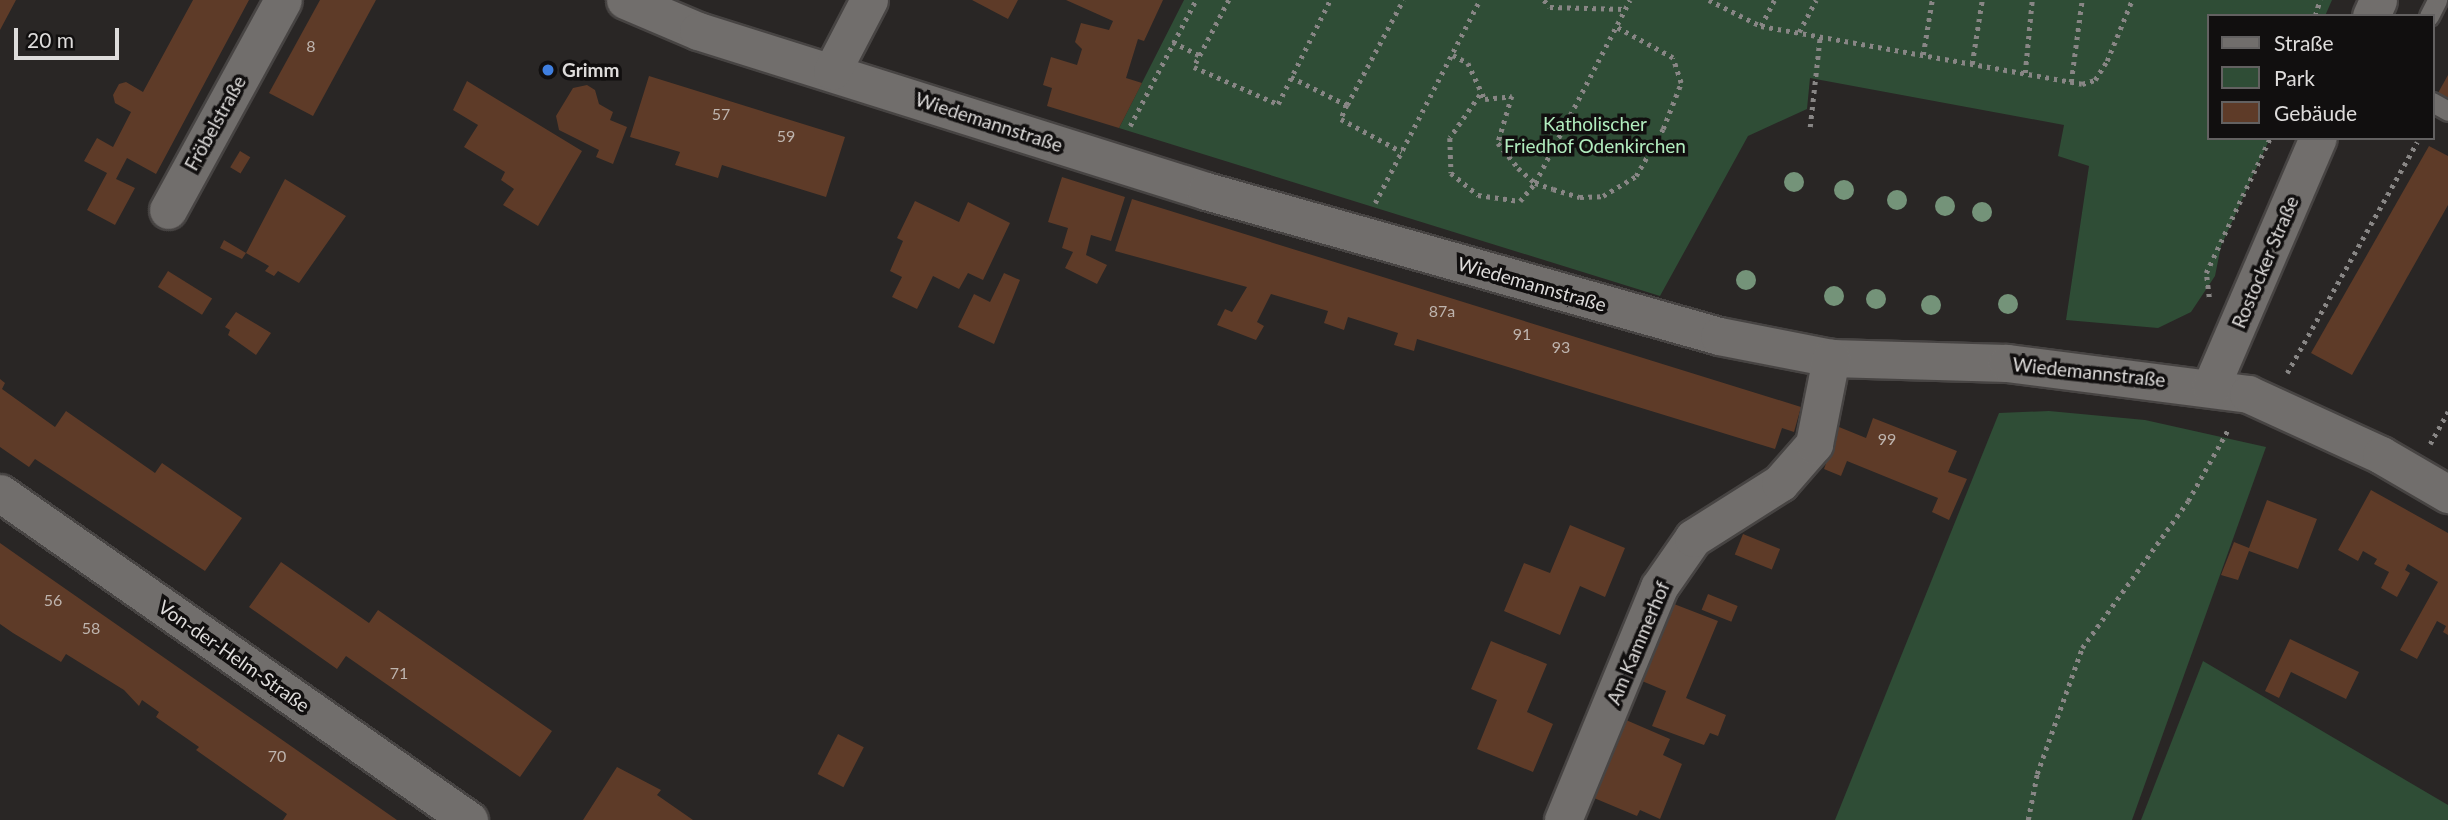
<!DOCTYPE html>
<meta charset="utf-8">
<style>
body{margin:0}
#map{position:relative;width:2448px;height:820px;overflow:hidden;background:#292625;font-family:Lato,sans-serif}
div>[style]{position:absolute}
.green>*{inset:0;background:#2f4d36}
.building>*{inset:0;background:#5e3b28;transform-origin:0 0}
.path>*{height:4.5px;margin-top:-2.25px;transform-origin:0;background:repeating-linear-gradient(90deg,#888685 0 3.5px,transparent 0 8.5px)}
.roads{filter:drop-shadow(2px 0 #474443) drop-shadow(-2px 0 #474443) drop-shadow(0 2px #474443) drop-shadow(0 -2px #474443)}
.service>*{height:19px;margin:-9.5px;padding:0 9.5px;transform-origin:9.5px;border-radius:9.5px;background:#716e6c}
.minor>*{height:37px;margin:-18.5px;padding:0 18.5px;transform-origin:18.5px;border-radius:18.5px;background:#716e6c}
.trees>*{width:20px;height:20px;margin:-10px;border-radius:50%;background:#749379}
.dots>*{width:19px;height:19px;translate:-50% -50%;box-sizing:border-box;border:4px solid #110f0f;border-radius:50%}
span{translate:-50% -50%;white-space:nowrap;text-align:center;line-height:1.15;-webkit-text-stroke:7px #110f0f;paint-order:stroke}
.number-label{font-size:16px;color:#beb4ae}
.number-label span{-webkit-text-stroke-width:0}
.poi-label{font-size:19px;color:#dedcdb;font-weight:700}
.left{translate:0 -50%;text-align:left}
.street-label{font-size:19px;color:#dedcdb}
.park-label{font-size:19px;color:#b1ecbe}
.legend{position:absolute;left:2207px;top:14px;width:228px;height:126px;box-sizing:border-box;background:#110f0f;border:2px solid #636161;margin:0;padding:9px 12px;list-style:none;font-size:21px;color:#dedcdb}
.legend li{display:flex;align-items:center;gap:14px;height:35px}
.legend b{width:35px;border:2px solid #636161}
.scale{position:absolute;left:14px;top:28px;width:105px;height:32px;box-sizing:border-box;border:4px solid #dedcdb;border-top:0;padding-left:9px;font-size:21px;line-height:24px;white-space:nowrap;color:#dedcdb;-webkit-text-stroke:5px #110f0f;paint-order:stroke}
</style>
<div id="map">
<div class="green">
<i style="clip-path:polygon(1184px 0,2332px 0,2325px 16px,2208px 16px,2208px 138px,2270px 138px,2221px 246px,2215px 276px,2191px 312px,2158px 328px,2066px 320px,2089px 166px,2058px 156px,2064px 125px,1810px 78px,1807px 109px,1748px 136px,1660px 296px,1119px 128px)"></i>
<i style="clip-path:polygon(2049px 411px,2145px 420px,2266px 447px,2132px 820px,1835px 820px,1999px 413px)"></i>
<i style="clip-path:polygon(2203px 661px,2448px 805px,2448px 820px,2141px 820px)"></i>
</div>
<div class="building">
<i style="clip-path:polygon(0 0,16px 0,0 30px)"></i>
<i style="clip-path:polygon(193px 0,249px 0,156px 174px,127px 158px,116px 179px,135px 188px,115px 225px,87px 210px,107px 173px,84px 161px,97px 138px,113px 147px,131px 112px,115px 103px,113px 95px,119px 84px,126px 82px,143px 92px)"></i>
<i style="clip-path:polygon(320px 0,376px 0,313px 116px,269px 93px)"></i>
<i style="clip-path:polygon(972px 0,1018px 0,1008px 19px)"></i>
<i style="clip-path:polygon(1066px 0,1163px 0,1144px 41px,1138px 39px,1126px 78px,1142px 83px,1119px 128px,1047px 106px,1052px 88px,1043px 85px,1051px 57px,1077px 65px,1082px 49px,1075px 42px,1081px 23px,1109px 30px,1113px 21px)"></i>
<i style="clip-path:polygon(2448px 75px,2448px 99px,2438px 93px)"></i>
<i style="clip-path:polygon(649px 76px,845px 137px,826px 197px,722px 165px,718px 178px,675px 165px,680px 152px,630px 137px)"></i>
<i style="clip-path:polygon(467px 81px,582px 151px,538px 226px,503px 205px,514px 189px,501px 180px,505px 172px,464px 147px,478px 125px,453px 110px)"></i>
<i style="clip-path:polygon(587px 85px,595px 90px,599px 104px,613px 112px,610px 120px,627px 127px,613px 164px,596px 157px,599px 150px,559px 130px,556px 116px,573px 88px)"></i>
<i style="clip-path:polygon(2429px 146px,2448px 156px,2448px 205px,2352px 375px,2311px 353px)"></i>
<i style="left:240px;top:151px;width:12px;height:19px;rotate:31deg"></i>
<i style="clip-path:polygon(1062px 177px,1125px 197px,1111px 241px,1091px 235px,1086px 255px,1107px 265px,1097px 284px,1065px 268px,1073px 252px,1062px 248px,1068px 228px,1048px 222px)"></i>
<i style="clip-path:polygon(285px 179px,346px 216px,299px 283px,278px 271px,274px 276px,265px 271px,269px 266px,246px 253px)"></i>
<i style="clip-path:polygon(1132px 199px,1801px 407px,1794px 432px,1782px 428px,1775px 449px,1417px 339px,1414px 351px,1394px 345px,1398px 333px,1348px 317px,1344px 330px,1324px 323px,1328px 311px,1271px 294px,1257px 322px,1264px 326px,1256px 340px,1217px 325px,1225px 309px,1232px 312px,1247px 287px,1115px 251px)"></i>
<i style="clip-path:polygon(915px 201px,959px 222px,968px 202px,1010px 223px,983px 280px,968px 273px,959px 289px,933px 276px,917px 309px,892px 297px,902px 277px,890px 271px,903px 241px,897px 238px)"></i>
<i style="clip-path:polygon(224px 240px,246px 253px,242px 259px,220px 248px)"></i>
<i style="left:168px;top:271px;width:52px;height:19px;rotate:32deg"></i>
<i style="clip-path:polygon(1004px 273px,1020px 280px,994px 344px,958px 327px,974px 294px,990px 302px)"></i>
<i style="clip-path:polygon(236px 312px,271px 333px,256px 355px,228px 335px,230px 330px,225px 327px)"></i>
<i style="clip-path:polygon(0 379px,5px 383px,2px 389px,55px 427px,66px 411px,155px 473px,162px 463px,242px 518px,205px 571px,35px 459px,29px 467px,0 447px)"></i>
<i style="clip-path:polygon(1873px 418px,1957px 451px,1948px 472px,1967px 479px,1949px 520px,1932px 512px,1938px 498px,1847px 461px,1841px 476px,1824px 469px,1839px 427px,1866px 438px)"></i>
<i style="clip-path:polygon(2371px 490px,2448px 533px,2448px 635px,2443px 632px,2446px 626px,2437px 621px,2417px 659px,2400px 650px,2438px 582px,2408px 564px,2405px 570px,2410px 573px,2397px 597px,2381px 588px,2389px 572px,2374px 564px,2377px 559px,2363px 551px,2358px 561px,2338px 550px)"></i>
<i style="clip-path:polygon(2267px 500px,2317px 519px,2298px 569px,2249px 551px,2238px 580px,2221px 575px,2234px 542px,2249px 548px)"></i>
<i style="clip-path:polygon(1570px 525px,1625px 548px,1605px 597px,1580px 586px,1560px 635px,1504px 611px,1524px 563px,1550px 573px)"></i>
<i style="left:1743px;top:534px;width:40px;height:22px;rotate:22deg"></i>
<i style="clip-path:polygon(0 543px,37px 569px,397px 820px,283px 820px,287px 814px,196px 750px,199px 747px,156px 717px,159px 712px,142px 700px,139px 706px,124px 690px,66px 654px,61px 662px,13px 633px,0 624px)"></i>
<i style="clip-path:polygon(281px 562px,369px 623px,378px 610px,552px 731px,520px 777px,346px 656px,337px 669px,249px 607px)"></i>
<i style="left:1708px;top:594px;width:32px;height:17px;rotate:22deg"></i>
<i style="clip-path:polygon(1674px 604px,1718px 621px,1686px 698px,1726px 715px,1718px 736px,1710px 733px,1704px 745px,1652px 726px,1666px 691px,1642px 681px)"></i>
<i style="clip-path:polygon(2290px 639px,2359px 672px,2346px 699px,2291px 672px,2279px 698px,2265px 691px)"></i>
<i style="clip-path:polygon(1491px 641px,1547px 664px,1527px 712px,1553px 724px,1533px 772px,1477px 749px,1497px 700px,1471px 689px)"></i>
<i style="clip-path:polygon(1626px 720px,1670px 739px,1663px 755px,1682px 764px,1660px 819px,1640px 810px,1637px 816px,1594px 798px)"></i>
<i style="left:838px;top:734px;width:29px;height:45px;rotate:27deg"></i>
<i style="clip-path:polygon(617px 767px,661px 790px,657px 795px,693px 820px,583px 820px)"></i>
</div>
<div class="path">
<i style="left:1229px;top:0;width:76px;rotate:117.6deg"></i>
<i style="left:1194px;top:67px;width:92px;rotate:23.8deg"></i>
<i style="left:1278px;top:104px;width:116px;rotate:-63.4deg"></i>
<i style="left:1544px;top:0;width:9px;rotate:49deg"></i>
<i style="left:1550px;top:7px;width:75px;rotate:1.5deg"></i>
<i style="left:1709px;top:0;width:58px;rotate:26.6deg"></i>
<i style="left:1761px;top:26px;width:29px;rotate:-63deg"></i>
<i style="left:2315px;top:16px;width:17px;rotate:-73deg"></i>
<i style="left:1761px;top:26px;width:326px;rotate:10.2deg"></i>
<i style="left:2082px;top:84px;width:14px;rotate:-17deg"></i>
<i style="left:2095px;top:80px;width:22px;rotate:-58deg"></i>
<i style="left:2107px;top:61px;width:66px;rotate:-67.7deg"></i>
<i style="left:1799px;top:32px;width:36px;rotate:-62deg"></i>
<i style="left:1173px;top:42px;width:30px;rotate:27deg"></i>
<i style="left:1453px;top:55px;width:17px;rotate:28deg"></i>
<i style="left:1468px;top:63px;width:40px;rotate:65deg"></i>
<i style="left:1485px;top:99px;width:27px;rotate:-6deg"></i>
<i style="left:1512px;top:96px;width:49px;rotate:106.6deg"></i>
<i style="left:1498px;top:143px;width:32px;rotate:51deg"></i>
<i style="left:1518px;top:168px;width:23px;rotate:41deg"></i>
<i style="left:1535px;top:183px;width:19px;rotate:18deg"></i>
<i style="left:1553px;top:189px;width:28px;rotate:17deg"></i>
<i style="left:1580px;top:197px;width:23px;rotate:-2deg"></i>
<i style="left:1603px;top:196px;width:39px;rotate:-31deg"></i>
<i style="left:1636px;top:176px;width:54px;rotate:-60.1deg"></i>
<i style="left:1663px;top:129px;width:49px;rotate:-68.6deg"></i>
<i style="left:1681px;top:83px;width:26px;rotate:-108deg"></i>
<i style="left:1673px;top:58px;width:65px;rotate:-151.5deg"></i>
<i style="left:1923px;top:55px;width:56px;rotate:-80.7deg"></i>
<i style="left:1972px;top:64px;width:65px;rotate:-81.1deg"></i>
<i style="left:2025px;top:73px;width:73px;rotate:-84.5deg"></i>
<i style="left:1291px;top:77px;width:63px;rotate:26.6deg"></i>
<i style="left:1347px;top:105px;width:119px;rotate:-61.9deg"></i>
<i style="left:2071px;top:82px;width:83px;rotate:-82.4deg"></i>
<i style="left:1480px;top:95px;width:52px;rotate:124.9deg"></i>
<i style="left:1450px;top:138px;width:35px;rotate:88deg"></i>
<i style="left:1451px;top:173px;width:35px;rotate:39deg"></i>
<i style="left:1478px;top:195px;width:42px;rotate:8.1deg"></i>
<i style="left:1520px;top:201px;width:23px;rotate:-50deg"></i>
<i style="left:1535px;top:183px;width:206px;rotate:-62.6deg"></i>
<i style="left:1347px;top:105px;width:15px;rotate:113deg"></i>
<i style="left:1341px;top:119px;width:69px;rotate:28.4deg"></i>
<i style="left:1130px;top:126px;width:142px;rotate:-62.4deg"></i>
<i style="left:1810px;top:127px;width:92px;rotate:-83.7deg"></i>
<i style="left:1375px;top:203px;width:229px;rotate:-62.7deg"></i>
<i style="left:2209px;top:297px;width:24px;rotate:-97deg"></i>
<i style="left:2206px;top:273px;width:149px;rotate:-64.6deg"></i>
<i style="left:2287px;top:373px;width:265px;rotate:-60.6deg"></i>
<i style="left:2430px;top:444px;width:37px;rotate:-61deg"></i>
<i style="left:2028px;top:820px;width:47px;rotate:-78.9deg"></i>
<i style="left:2037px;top:774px;width:134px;rotate:-70.3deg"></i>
<i style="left:2082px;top:648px;width:181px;rotate:-54.2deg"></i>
<i style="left:2188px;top:501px;width:84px;rotate:-60.7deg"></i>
</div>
<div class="roads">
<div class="service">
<i style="left:2429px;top:16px;width:18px;rotate:-63deg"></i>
<i style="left:2432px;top:102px;width:18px;rotate:29deg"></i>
</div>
<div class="minor">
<i style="left:625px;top:0;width:79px;rotate:23deg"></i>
<i style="left:698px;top:31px;width:533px;rotate:17.48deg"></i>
<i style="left:1206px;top:191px;width:533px;rotate:15.78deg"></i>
<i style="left:1719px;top:336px;width:114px;rotate:11.1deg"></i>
<i style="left:1831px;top:358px;width:176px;rotate:1.6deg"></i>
<i style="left:2007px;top:363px;width:243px;rotate:7.3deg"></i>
<i style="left:2248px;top:394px;width:146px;rotate:24.6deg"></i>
<i style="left:2381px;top:455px;width:78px;rotate:30.2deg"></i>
<i style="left:2371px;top:16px;width:17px;rotate:-66deg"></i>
<i style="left:832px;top:71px;width:80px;rotate:-62.5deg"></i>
<i style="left:168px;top:210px;width:239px;rotate:-61.3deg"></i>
<i style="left:2211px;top:386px;width:270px;rotate:-66.7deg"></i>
<i style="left:0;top:493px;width:572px;rotate:34.89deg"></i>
<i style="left:1563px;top:820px;width:252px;rotate:-67.6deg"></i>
<i style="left:1659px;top:587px;width:60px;rotate:-55.2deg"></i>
<i style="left:1693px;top:538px;width:103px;rotate:-32.3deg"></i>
<i style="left:1780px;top:483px;width:52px;rotate:-48.9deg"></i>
<i style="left:1814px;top:444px;width:88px;rotate:-78.8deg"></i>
</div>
</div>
<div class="trees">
<i style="left:1794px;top:182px"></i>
<i style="left:1844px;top:190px"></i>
<i style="left:1897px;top:200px"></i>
<i style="left:1945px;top:206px"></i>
<i style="left:1982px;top:212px"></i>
<i style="left:1746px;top:280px"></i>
<i style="left:1834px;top:296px"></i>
<i style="left:1876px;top:299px"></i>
<i style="left:2008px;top:304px"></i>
<i style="left:1931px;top:305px"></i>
</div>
<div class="dots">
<i style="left:548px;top:70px;background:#3f7fe0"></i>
</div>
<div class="number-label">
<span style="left:311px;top:46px">8</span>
<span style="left:721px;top:114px">57</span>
<span style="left:786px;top:136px">59</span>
<span style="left:1442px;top:311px">87a</span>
<span style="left:1522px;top:334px">91</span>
<span style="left:1561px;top:347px">93</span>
<span style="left:1887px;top:439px">99</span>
<span style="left:53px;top:600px">56</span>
<span style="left:91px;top:628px">58</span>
<span style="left:399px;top:673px">71</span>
<span style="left:277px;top:756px">70</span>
</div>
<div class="poi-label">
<span class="left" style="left:562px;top:70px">Grimm</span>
</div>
<div class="street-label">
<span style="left:989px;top:122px;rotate:18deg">Wiedemannstraße</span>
<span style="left:215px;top:123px;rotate:-61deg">Fröbelstraße</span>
<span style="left:2265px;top:262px;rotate:-67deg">Rostocker Straße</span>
<span style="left:1532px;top:284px;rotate:16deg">Wiedemannstraße</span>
<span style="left:2089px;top:372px;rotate:6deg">Wiedemannstraße</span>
<span style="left:1638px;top:643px;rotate:-67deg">Am Kammerhof</span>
<span style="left:234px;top:656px;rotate:35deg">Von-der-Helm-Straße</span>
</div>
<div class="park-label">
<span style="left:1595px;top:135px">Katholischer<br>Friedhof Odenkirchen</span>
</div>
<ul class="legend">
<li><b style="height:9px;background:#716e6c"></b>Straße</li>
<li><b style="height:19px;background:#2f4d36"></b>Park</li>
<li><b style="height:19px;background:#5e3b28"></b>Gebäude</li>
</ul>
<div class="scale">20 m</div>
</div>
